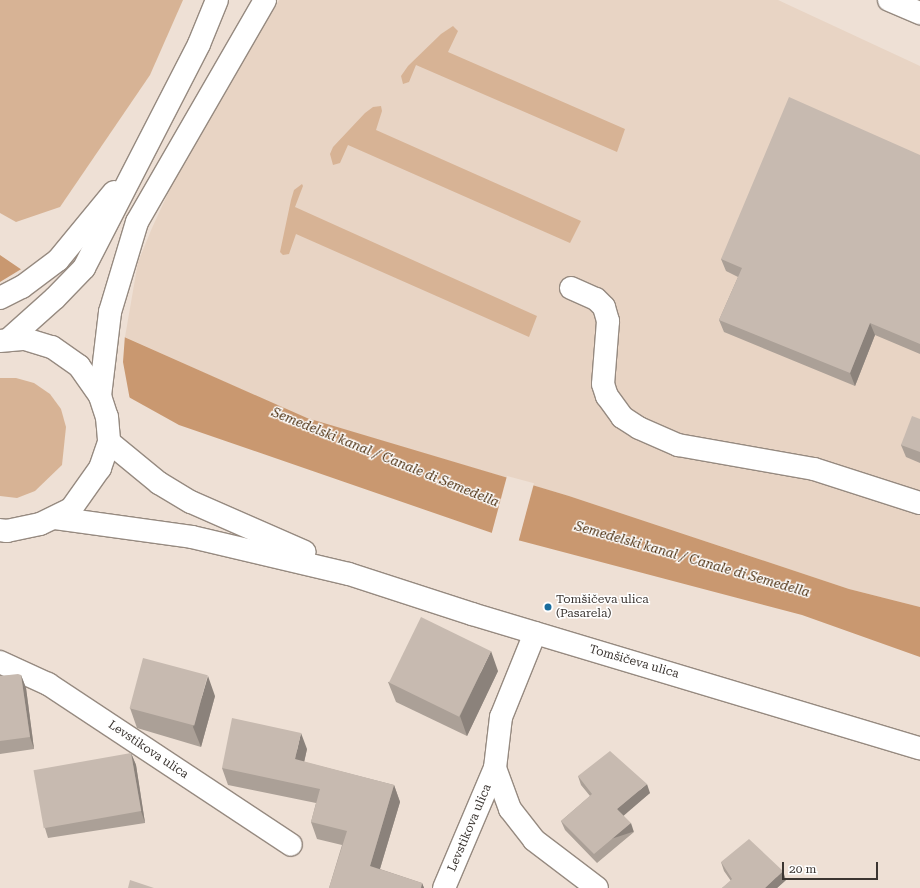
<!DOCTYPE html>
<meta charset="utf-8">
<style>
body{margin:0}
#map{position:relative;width:920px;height:888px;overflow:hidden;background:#eee0d5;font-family:"Roboto Serif",serif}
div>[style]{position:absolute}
.built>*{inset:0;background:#e8d4c4}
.green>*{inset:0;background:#d7b395}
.water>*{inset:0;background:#c99870}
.pier>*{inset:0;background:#eee0d5;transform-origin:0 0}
.roads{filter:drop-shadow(1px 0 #968a80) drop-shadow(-1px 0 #968a80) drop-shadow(0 1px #968a80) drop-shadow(0 -1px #968a80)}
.minor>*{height:22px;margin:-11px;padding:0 11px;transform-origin:11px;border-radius:11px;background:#fff}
.major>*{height:22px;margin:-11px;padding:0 11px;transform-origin:11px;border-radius:11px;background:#fff}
.highway>*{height:22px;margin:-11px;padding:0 11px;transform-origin:11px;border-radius:11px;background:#fff}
.wall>*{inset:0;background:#aba097}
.shaded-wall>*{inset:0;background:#8b827b;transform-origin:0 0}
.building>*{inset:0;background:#c7bab0;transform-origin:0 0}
.dots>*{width:11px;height:11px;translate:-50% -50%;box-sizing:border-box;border:2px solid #fff;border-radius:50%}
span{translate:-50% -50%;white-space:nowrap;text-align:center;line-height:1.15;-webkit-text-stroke:3px #fff;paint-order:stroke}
.poi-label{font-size:12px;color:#3b3531}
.left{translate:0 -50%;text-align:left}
.street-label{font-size:12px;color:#3b3531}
.water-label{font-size:13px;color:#442402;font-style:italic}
.scale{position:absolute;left:782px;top:862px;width:96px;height:18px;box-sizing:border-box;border:2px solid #3b3531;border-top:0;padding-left:5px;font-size:12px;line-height:14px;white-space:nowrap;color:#3b3531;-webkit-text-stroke:3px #fff;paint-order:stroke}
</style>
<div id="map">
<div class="built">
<i style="clip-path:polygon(279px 0,778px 0,920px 66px,920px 607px,849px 589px,569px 496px,307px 419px,125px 337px,138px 262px,152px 228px,176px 176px)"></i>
</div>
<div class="green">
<i style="clip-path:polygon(0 0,183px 0,150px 75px,60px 207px,16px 222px,0 213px)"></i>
<i style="clip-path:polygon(453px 26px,458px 31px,448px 52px,625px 129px,617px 152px,416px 65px,409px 82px,403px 84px,401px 76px,408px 66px,441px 34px)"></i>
<i style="clip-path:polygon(381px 106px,382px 111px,376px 130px,581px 221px,570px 243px,348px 145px,340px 163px,333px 165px,330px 154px,333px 147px,365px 113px,373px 107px)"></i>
<i style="clip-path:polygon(302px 184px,303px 186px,295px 207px,537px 316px,529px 337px,296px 234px,289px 254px,283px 255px,280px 252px,291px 200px,294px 190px)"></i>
<i style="clip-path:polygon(0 378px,16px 378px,34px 383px,50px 394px,61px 409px,66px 427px,62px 465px,35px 491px,17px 498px,0 496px)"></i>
</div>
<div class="water">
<i style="clip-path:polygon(0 255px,113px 332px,307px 418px,569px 496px,849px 589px,920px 607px,920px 657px,802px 615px,495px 534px,179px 425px,116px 390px,0 332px)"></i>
</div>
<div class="pier">
<i style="clip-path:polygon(23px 268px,125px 335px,123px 362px,130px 400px,0 334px,0 282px)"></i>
<i style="left:507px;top:476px;width:28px;height:61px;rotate:15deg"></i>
</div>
<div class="roads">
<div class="minor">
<i style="left:571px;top:288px;width:27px;rotate:24deg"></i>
<i style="left:596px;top:299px;width:11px;rotate:45deg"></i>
<i style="left:604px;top:307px;width:15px;rotate:74deg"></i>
<i style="left:608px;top:321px;width:63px;rotate:94.5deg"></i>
<i style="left:603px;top:384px;width:13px;rotate:72deg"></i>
<i style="left:607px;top:396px;width:26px;rotate:54deg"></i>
<i style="left:622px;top:417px;width:20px;rotate:33deg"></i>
<i style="left:639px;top:428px;width:43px;rotate:23.6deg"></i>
<i style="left:678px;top:445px;width:138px;rotate:10deg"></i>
<i style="left:814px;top:469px;width:111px;rotate:17.8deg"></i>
<i style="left:109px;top:442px;width:65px;rotate:39.4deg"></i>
<i style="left:159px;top:483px;width:37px;rotate:31deg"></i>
<i style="left:191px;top:502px;width:124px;rotate:23.7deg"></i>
<i style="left:55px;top:518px;width:138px;rotate:7.9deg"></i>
<i style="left:192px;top:537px;width:161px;rotate:13.3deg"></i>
<i style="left:349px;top:574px;width:129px;rotate:18deg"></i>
<i style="left:472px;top:614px;width:468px;rotate:16.7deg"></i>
<i style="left:535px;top:633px;width:91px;rotate:112deg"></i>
<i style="left:501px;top:717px;width:51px;rotate:96.7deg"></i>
<i style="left:495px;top:768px;width:44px;rotate:69.9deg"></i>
<i style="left:510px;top:809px;width:39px;rotate:52deg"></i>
<i style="left:534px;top:840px;width:79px;rotate:37.3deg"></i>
<i style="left:0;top:662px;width:53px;rotate:24.6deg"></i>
<i style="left:48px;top:684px;width:291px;rotate:33.5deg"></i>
<i style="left:444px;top:888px;width:130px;rotate:-67deg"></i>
</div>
<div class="major">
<i style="left:0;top:341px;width:25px;rotate:-5deg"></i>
<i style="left:25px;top:339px;width:28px;rotate:17deg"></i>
<i style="left:52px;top:347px;width:33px;rotate:35deg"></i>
<i style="left:79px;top:366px;width:37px;rotate:55deg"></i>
<i style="left:100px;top:396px;width:22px;rotate:72deg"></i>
<i style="left:107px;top:417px;width:25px;rotate:85deg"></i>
<i style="left:109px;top:442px;width:28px;rotate:109deg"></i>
<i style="left:100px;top:468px;width:50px;rotate:125.3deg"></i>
<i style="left:71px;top:509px;width:34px;rotate:154deg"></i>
<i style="left:40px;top:524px;width:34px;rotate:168deg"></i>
<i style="left:7px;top:531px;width:7px;rotate:-172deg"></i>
</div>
<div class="highway">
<i style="left:889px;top:0;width:34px;rotate:23deg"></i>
<i style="left:0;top:298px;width:25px;rotate:-27deg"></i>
<i style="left:22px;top:287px;width:45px;rotate:-36.9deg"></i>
<i style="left:58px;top:260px;width:88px;rotate:-50.5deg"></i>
<i style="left:8px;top:340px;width:63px;rotate:-41.8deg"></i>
<i style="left:55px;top:298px;width:42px;rotate:-46deg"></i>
<i style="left:84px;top:268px;width:252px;rotate:-62.8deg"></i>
<i style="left:199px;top:44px;width:48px;rotate:-67.8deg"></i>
<i style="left:100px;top:396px;width:85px;rotate:-83.2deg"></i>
<i style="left:110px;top:312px;width:94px;rotate:-73.3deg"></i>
<i style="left:137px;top:222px;width:256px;rotate:-60deg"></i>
</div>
</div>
<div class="wall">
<i style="clip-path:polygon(920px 155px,920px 354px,875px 335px,855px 386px,724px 332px,719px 320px,738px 277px,726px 271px,721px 259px)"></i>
<i style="clip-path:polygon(920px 419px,920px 463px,906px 457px,901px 445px)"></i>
<i style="clip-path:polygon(498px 671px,467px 736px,396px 702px,388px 682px)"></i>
<i style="clip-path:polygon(21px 675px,26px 688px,34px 749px,0 754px,0 676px)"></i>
<i style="clip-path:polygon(215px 696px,201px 747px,137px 728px,130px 708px)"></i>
<i style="clip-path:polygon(307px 749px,304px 762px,394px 785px,400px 802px,380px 869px,422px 883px,424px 888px,329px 888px,342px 845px,317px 839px,311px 822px,316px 803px,228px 785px,222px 768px)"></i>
<i style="clip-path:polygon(131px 753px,136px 765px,145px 823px,48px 838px,44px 825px)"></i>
<i style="clip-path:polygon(578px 776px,650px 793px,623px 815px,634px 832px,597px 863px,565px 830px,561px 821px,590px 796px,581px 785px)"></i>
<i style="clip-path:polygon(721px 862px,786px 880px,777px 888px,722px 888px,731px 881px,724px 871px)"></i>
</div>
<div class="shaded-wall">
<i style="clip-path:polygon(870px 323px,875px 335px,855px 386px,850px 373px)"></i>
<i style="clip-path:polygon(491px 651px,498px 671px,467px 736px,460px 716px)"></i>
<i style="clip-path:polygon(21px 675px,26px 688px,34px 749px,30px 737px)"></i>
<i style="clip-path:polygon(208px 676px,215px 696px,201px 747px,193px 727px)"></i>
<i style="clip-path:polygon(301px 733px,307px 749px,301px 776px,295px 759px)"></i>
<i style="clip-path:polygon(131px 753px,136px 765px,145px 823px,141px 811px)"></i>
<i style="clip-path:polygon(647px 784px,650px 793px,621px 818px,617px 809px)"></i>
<i style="clip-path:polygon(394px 785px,400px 802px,376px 882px,370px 866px)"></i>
<i style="left:631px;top:823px;width:9px;height:48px;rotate:72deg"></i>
<i style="clip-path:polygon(783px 871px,786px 880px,777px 888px,765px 888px)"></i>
<i style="clip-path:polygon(422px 883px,424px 888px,421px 888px)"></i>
</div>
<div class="building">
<i style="clip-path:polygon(789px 97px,920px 155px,920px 344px,870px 323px,850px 373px,719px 320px,742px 268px,721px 259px)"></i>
<i style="clip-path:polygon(912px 416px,920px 419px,920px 452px,901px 445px)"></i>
<i style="left:421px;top:617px;width:78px;height:73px;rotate:26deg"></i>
<i style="left:143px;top:658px;width:67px;height:52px;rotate:15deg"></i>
<i style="clip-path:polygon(18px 674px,21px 675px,30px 737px,0 741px,0 676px)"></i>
<i style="clip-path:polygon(232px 718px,301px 733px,295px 759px,394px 785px,370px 866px,422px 883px,421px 888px,329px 888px,347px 831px,311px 822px,320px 789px,222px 768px)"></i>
<i style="clip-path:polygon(610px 751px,647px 784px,617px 809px,631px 823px,594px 854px,561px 821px,592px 794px,578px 776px)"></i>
<i style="left:131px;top:753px;width:59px;height:99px;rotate:80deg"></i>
<i style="clip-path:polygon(749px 839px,783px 871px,765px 888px,722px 888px,732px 879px,721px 862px)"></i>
<i style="clip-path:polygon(130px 880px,154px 888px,128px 888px)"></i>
</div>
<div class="dots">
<i style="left:548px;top:607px;background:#196c9d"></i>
</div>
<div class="poi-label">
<span class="left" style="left:556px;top:607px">Tomšičeva ulica<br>(Pasarela)</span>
</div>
<div class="street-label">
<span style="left:634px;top:662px;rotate:16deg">Tomšičeva ulica</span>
<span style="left:148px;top:750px;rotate:34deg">Levstikova ulica</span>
<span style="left:470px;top:828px;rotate:-67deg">Levstikova ulica</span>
</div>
<div class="water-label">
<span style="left:385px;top:458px;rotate:22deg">Semedelski kanal / Canale di Semedella</span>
<span style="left:692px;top:560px;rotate:16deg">Semedelski kanal / Canale di Semedella</span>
</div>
<div class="scale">20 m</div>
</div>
